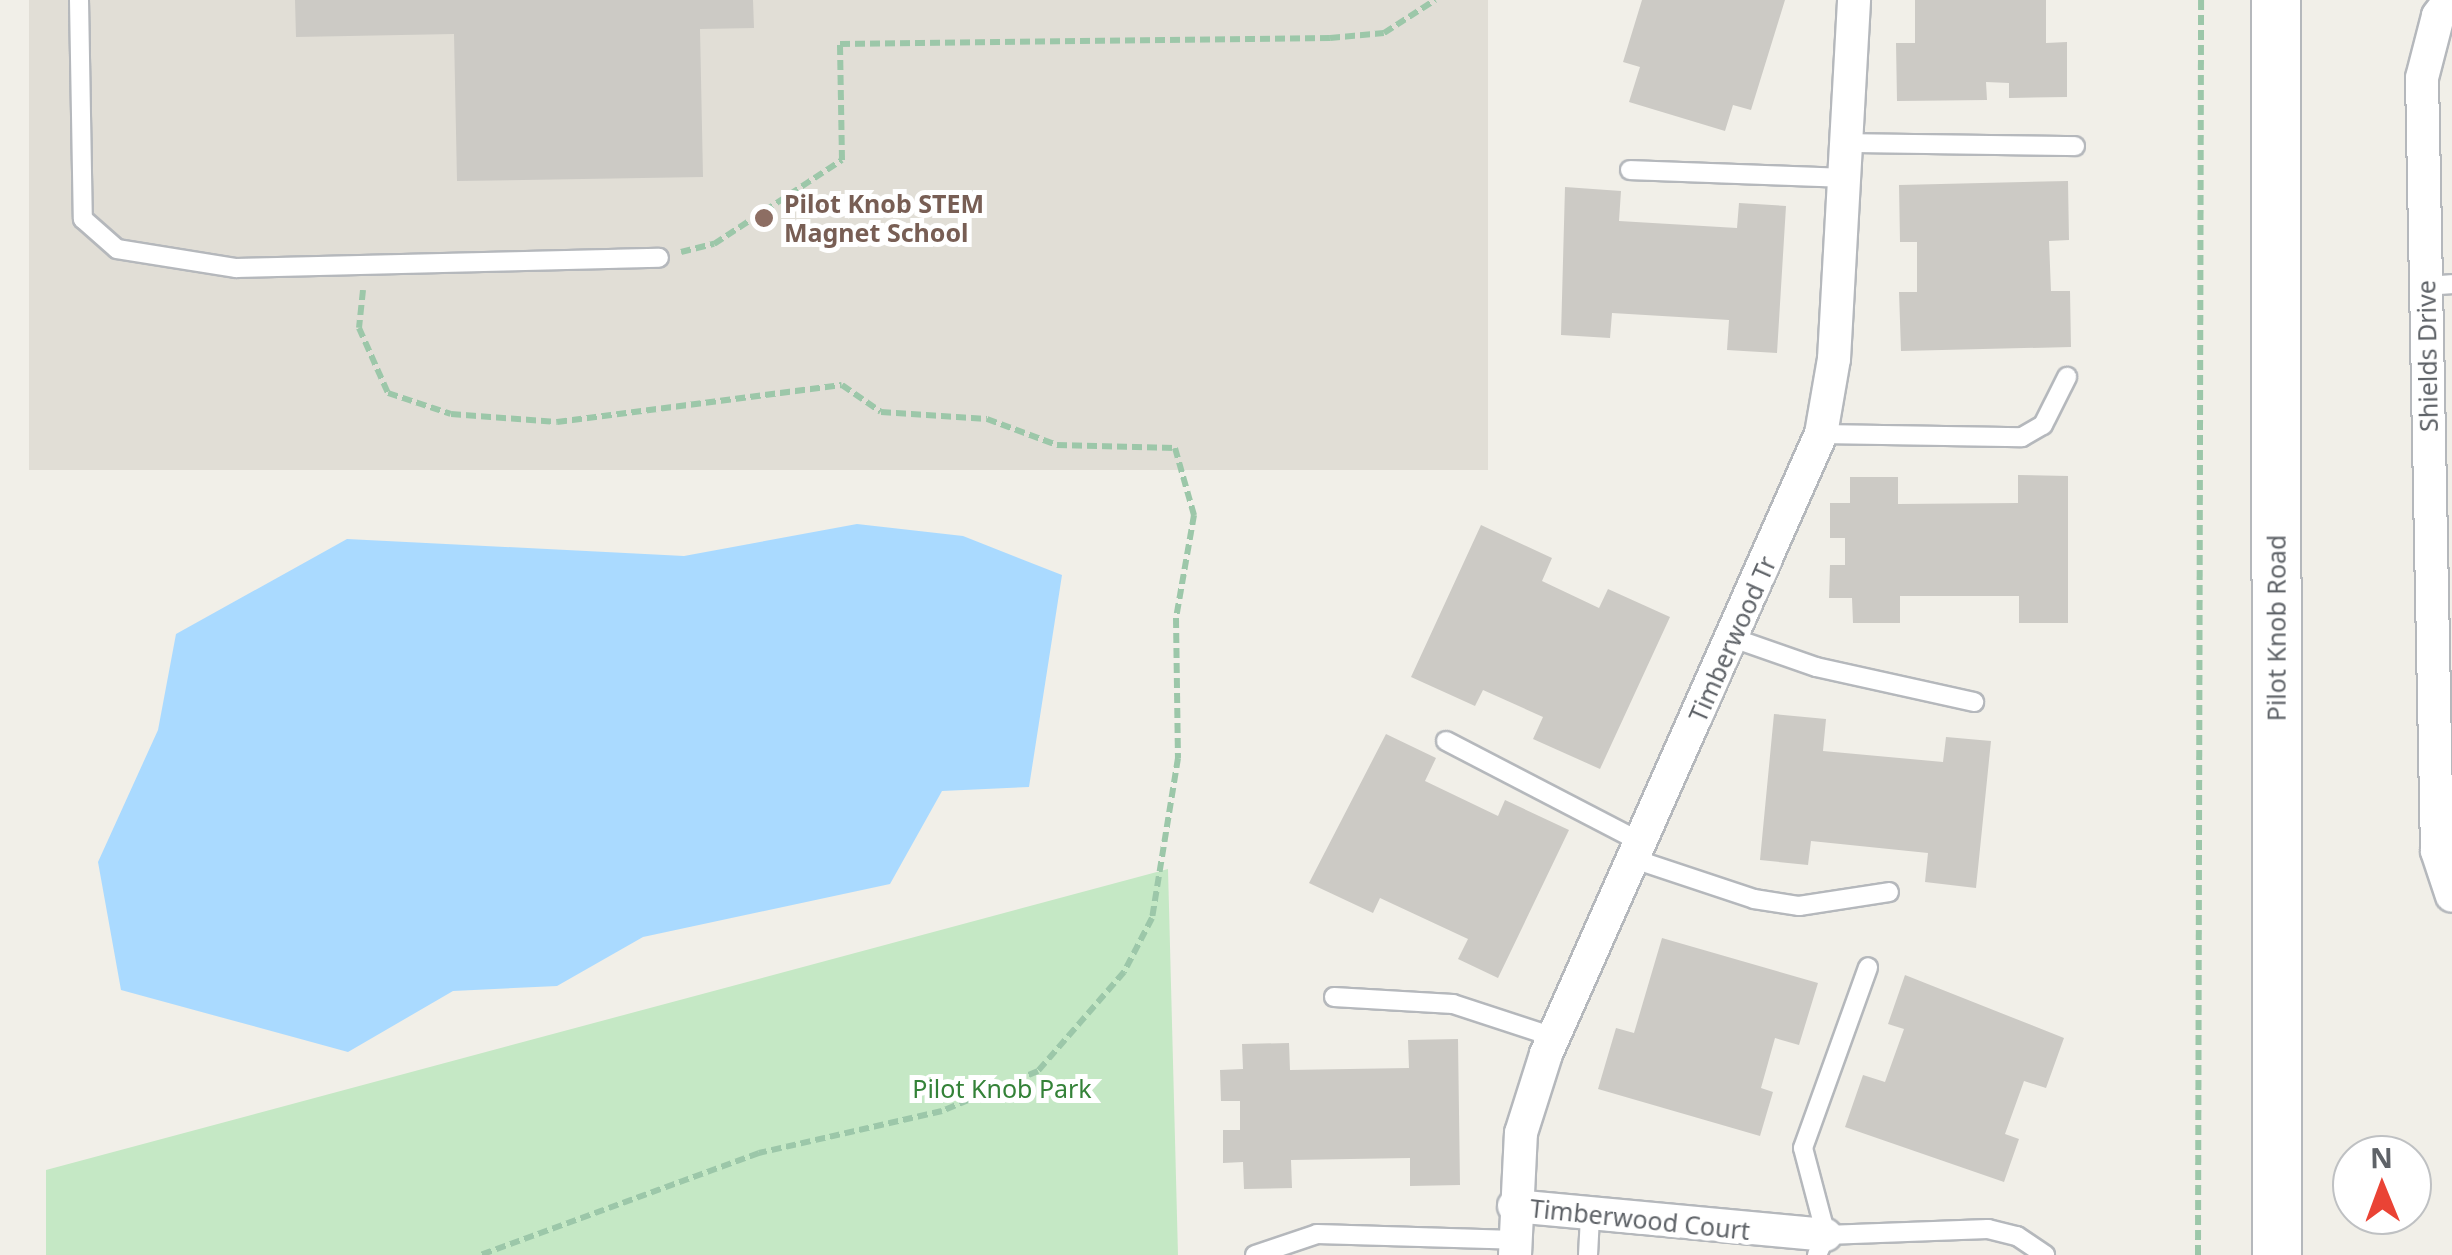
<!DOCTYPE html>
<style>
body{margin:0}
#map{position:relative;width:2452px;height:1255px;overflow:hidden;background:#f1efe8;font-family:"Noto Sans",sans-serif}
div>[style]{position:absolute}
.education>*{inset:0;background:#e1ded6;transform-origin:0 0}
.green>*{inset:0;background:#c5e8c5}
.water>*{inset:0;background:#aadaff}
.building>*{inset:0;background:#cccac5}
.path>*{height:6px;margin-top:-3px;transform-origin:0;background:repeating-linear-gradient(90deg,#9cc7a9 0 10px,transparent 0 15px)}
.roads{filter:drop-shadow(2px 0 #b5b8bc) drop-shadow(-2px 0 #b5b8bc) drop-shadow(0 2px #b5b8bc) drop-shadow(0 -2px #b5b8bc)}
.lane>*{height:18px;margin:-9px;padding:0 9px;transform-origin:9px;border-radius:9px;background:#fff}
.street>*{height:32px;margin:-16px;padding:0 16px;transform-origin:16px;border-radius:16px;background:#fff}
.secondary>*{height:48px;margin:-24px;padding:0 24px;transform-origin:24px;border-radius:24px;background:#fff}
.dots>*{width:28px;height:28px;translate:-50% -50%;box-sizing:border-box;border:5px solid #fff;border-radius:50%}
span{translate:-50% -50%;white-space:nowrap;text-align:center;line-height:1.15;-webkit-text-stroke:10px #fff;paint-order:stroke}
.education-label{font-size:25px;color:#785e54;font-weight:700}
.left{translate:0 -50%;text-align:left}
.street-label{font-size:25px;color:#5f6368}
.park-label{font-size:25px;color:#348238}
.north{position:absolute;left:2332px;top:1135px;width:100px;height:100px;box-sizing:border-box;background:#fff;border:2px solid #bfc1c3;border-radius:50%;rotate:359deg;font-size:28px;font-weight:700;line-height:40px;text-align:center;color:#5f6368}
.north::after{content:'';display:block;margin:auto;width:35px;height:45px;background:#ea4335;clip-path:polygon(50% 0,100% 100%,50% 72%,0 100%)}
</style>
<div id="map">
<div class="education">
<i style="left:29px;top:0;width:1459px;height:470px"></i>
</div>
<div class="green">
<i style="clip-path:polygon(1168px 869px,1178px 1255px,46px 1255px,46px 1170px)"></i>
</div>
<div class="water">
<i style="clip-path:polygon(857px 524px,963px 536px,1062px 575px,1029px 787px,942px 791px,890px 884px,643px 937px,557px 986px,453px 991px,348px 1052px,121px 990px,98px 862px,158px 730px,176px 634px,347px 539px,684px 556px)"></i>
</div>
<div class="building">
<i style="clip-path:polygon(295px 0,753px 0,754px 28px,700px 29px,703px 177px,457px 181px,454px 34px,296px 37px)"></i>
<i style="clip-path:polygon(1642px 0,1785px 0,1751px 110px,1733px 105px,1725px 131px,1629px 102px,1640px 67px,1623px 62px)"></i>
<i style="clip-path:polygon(1915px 0,2046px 0,2046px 43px,2067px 42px,2067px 97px,2009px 98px,2009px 83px,1986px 82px,1987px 100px,1897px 101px,1896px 43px,1915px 43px)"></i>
<i style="clip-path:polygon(2068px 181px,2069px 240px,2049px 241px,2051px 291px,2070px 291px,2071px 347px,1901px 351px,1899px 292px,1917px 292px,1917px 242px,1900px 242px,1899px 185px)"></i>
<i style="clip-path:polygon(1565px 187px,1621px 191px,1619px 221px,1737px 228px,1739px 203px,1786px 206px,1777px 353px,1727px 350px,1729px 320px,1612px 313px,1610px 338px,1561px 335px)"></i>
<i style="clip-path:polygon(2018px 475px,2068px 476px,2068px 623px,2019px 623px,2019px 596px,1900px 596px,1900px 623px,1853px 623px,1852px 598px,1829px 598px,1830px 565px,1845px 565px,1845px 538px,1830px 538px,1830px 503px,1850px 503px,1850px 477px,1898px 477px,1898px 504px,2018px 503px)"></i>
<i style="clip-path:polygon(1481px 525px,1552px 558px,1542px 581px,1599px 608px,1608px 589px,1670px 617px,1600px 769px,1533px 739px,1543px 717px,1483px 690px,1475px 706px,1411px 677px)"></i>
<i style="clip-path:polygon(1774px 714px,1826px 719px,1823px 751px,1943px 762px,1946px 737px,1991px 741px,1976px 888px,1925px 882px,1928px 853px,1811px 841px,1808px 865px,1760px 860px)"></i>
<i style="clip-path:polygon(1386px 734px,1436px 758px,1425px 781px,1498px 816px,1505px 800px,1569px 830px,1498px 978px,1458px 959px,1468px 939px,1380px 898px,1373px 913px,1309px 883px)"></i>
<i style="clip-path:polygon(1662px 938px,1818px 983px,1799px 1045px,1775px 1038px,1761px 1088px,1773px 1092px,1760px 1136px,1598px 1089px,1616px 1028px,1634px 1033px)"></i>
<i style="clip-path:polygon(1905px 975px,2064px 1038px,2046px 1088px,2024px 1081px,2005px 1134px,2019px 1139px,2004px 1182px,1845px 1127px,1863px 1075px,1885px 1082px,1904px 1029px,1888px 1024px)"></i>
<i style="clip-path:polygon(1458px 1039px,1460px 1185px,1410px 1186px,1410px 1158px,1291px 1160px,1292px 1188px,1244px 1189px,1243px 1162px,1223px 1163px,1223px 1130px,1240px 1130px,1240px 1101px,1221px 1101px,1220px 1070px,1243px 1069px,1242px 1044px,1289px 1043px,1290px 1070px,1409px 1068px,1408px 1040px)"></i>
</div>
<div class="path">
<i style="left:681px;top:252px;width:34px;rotate:-14deg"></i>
<i style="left:714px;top:244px;width:153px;rotate:-33.3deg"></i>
<i style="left:842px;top:160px;width:116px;rotate:-91deg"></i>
<i style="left:840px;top:44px;width:490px;rotate:-0.7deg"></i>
<i style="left:1330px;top:38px;width:54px;rotate:-5.3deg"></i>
<i style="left:1384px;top:33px;width:61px;rotate:-32.9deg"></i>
<i style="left:363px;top:290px;width:38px;rotate:96deg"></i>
<i style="left:359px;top:328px;width:71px;rotate:66deg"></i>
<i style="left:388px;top:393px;width:66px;rotate:18.4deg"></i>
<i style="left:451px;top:414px;width:106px;rotate:4.3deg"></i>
<i style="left:557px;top:422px;width:287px;rotate:-7.4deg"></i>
<i style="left:842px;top:385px;width:47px;rotate:34.7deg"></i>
<i style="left:881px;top:412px;width:106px;rotate:3.8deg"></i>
<i style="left:987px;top:419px;width:75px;rotate:20.4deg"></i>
<i style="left:1057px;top:445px;width:118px;rotate:1.5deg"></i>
<i style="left:1175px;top:448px;width:70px;rotate:74.2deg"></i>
<i style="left:1194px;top:515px;width:105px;rotate:99.9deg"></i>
<i style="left:1176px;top:618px;width:140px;rotate:89.2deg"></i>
<i style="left:1178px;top:758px;width:162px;rotate:99.2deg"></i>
<i style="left:1152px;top:918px;width:61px;rotate:117.4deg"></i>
<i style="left:1124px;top:972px;width:131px;rotate:131deg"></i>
<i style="left:1038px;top:1071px;width:104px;rotate:157.4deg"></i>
<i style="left:942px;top:1111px;width:188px;rotate:167.1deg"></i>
<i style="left:759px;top:1153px;width:297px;rotate:159.9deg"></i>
<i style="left:2198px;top:1255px;width:1255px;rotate:-89.86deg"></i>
</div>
<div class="roads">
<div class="lane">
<i style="left:79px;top:0;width:219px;rotate:89deg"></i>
<i style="left:83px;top:219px;width:45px;rotate:41.4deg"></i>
<i style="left:117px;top:249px;width:121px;rotate:9.1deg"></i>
<i style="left:236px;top:268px;width:423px;rotate:-1.4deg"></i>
<i style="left:1847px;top:143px;width:228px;rotate:0.8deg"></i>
<i style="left:1630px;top:170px;width:215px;rotate:2.1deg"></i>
<i style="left:2426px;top:286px;width:26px;rotate:-4deg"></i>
<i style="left:1821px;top:434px;width:201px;rotate:0.9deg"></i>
<i style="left:2022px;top:437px;width:24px;rotate:-30deg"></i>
<i style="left:2043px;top:425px;width:54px;rotate:-63.4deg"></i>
<i style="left:1733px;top:638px;width:88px;rotate:19.3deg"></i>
<i style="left:1816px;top:667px;width:162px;rotate:12.5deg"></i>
<i style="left:1446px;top:741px;width:220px;rotate:27.4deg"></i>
<i style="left:1634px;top:859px;width:126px;rotate:18.4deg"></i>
<i style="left:1754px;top:899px;width:46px;rotate:8.8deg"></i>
<i style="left:1799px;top:906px;width:91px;rotate:-8.8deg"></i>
<i style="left:1334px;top:997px;width:119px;rotate:3.4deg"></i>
<i style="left:1453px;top:1004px;width:106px;rotate:18.1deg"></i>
<i style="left:1826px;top:1235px;width:162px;rotate:-2.1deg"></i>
<i style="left:1988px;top:1229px;width:30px;rotate:14deg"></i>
<i style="left:2017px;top:1236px;width:34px;rotate:34deg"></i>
<i style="left:1255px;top:1255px;width:65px;rotate:-18.7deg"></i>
<i style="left:1317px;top:1234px;width:198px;rotate:1.7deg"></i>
<i style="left:1588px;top:1255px;width:39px;rotate:-87deg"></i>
<i style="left:1817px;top:1255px;width:22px;rotate:-66deg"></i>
<i style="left:1826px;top:1235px;width:90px;rotate:-104.8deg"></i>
<i style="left:1803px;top:1148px;width:192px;rotate:-70.2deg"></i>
</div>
<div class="street">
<i style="left:2450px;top:0;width:20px;rotate:127deg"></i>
<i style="left:2438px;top:16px;width:64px;rotate:104.5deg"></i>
<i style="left:2422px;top:78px;width:773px;rotate:88.89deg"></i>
<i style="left:2437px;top:851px;width:47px;rotate:71.6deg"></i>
<i style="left:1514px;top:1206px;width:313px;rotate:5.3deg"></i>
<i style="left:1515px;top:1255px;width:122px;rotate:-87.2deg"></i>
<i style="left:1521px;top:1133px;width:83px;rotate:-72.4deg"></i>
<i style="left:1546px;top:1054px;width:678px;rotate:-66.08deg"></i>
<i style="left:1821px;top:434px;width:76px;rotate:-80.2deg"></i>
<i style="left:1834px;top:359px;width:360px;rotate:-86.8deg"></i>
</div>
<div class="secondary">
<i style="left:2276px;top:0;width:1255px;rotate:89.95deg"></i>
</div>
</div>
<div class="dots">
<i style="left:764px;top:218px;background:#8d6e63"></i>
</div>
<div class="education-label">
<span class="left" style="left:784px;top:218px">Pilot Knob STEM<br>Magnet School</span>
</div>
<div class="street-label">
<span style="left:2427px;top:356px;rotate:-91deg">Shields Drive</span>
<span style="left:2276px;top:628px;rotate:-90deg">Pilot Knob Road</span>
<span style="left:1732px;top:639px;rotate:-66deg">Timberwood Tr</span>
<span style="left:1640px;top:1219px;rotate:6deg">Timberwood Court</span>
</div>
<div class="park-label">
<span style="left:1002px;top:1088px">Pilot Knob Park</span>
</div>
<div class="north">N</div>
</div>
